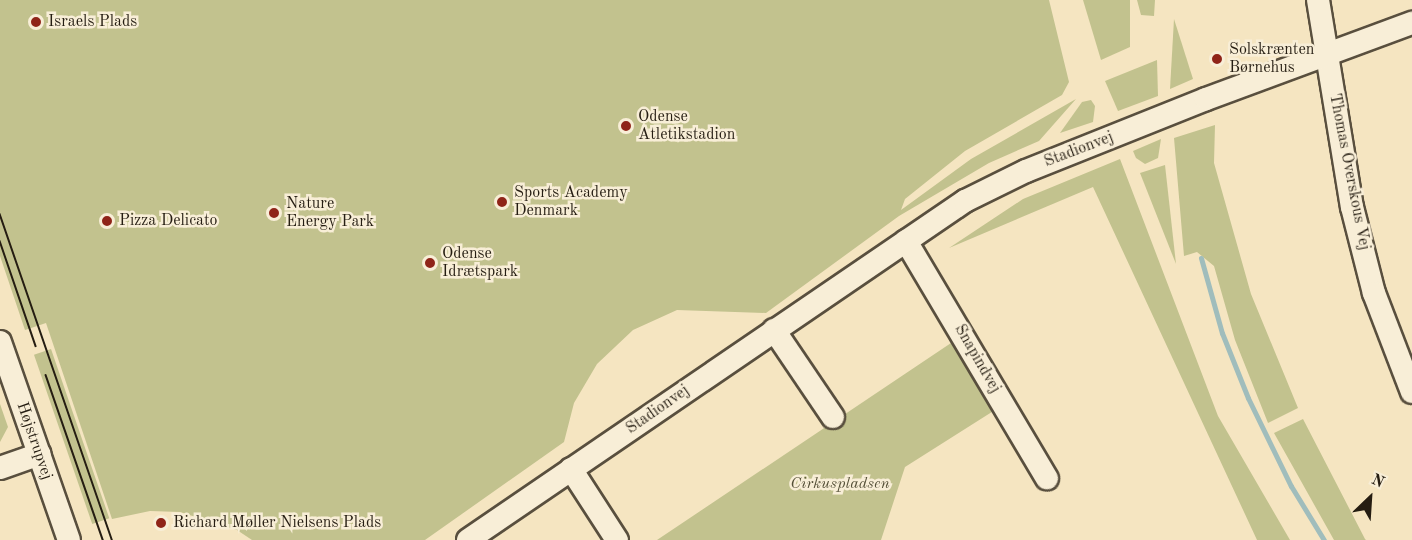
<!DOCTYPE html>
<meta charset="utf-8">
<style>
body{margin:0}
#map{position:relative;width:1412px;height:540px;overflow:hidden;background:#f5e5c1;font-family:"Old Standard TT",serif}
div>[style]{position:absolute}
.green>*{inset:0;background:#c2c28e;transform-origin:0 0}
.stream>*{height:5px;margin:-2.5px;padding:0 2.5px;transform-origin:2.5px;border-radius:2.5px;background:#a0bdbc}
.roads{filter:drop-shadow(2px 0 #594f3e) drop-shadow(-2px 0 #594f3e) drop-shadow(0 2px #594f3e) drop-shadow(0 -2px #594f3e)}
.minor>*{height:22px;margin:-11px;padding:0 11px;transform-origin:11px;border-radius:11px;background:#f8eed7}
.tram>*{height:1.5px;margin:-0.75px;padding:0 0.75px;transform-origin:0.75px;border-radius:0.75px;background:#251d12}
.dots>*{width:16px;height:16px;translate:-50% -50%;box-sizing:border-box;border:3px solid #f8eed7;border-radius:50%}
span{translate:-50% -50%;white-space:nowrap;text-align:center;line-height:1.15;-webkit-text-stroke:5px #f8eed7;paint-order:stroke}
.poi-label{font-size:16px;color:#251d12}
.left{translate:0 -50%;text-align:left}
.street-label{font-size:16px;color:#251d12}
.park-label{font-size:16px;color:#544f37;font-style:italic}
.north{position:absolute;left:1340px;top:468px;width:60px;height:60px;-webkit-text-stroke:4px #f8eed7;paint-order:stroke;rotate:25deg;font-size:16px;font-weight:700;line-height:24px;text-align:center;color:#251d12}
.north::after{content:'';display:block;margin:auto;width:21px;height:27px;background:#251d12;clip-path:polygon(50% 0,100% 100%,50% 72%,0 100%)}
</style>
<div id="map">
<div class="green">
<i style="clip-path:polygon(0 0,1049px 0,1069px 82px,1062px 95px,965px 151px,905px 199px,901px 210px,971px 159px,1076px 99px,1039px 141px,989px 163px,899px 216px,766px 313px,677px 310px,633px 330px,597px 364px,574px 403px,564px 442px,425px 540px,252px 540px,237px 530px,180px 512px,150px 511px,112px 519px,46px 323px,25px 330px,0 256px)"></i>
<i style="clip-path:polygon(1083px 0,1130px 0,1130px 47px,1101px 60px)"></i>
<i style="clip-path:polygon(1137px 0,1155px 0,1154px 16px,1141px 15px)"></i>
<i style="clip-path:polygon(1174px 19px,1193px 79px,1170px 89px)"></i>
<i style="clip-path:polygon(1157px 60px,1158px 96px,1118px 111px,1105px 81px)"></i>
<i style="clip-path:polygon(1091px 100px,1095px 106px,1093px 122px,1060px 133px,1082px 102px)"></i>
<i style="clip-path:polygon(1215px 125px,1214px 163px,1251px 294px,1298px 408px,1268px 423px,1235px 340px,1214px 266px,1197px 252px,1184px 256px,1174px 138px)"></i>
<i style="clip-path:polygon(1161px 139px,1158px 158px,1145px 164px,1136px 158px,1133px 151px)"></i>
<i style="clip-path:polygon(1120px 159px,1218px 416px,1290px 540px,1257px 540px,1093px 187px,949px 248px,1023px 199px)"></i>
<i style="clip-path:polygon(1165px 165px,1176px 264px,1140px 173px)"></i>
<i style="clip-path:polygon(954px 341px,995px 410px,905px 467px,881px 540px,657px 540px)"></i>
<i style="left:51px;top:349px;width:179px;height:18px;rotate:71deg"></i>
<i style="clip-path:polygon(0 404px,8px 427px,0 442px)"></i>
<i style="clip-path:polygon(1303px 419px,1365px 539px,1366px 540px,1334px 540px,1274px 433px)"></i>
</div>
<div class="stream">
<i style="left:1201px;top:258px;width:78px;rotate:74.4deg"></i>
<i style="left:1222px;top:333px;width:70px;rotate:68.2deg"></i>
<i style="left:1248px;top:398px;width:98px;rotate:64deg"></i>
<i style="left:1291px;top:486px;width:63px;rotate:58.6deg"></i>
</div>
<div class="roads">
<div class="minor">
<i style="left:1318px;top:0;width:210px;rotate:80.7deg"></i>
<i style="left:1352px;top:207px;width:89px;rotate:75.7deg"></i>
<i style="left:1374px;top:293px;width:106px;rotate:69deg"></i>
<i style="left:906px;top:241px;width:276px;rotate:59.3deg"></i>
<i style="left:774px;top:330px;width:105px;rotate:55.9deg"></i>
<i style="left:0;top:342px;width:210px;rotate:70.8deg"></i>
<i style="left:0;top:468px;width:42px;rotate:-19.3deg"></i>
<i style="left:571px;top:469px;width:85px;rotate:57.1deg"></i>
<i style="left:468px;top:540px;width:602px;rotate:-34.3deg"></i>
<i style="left:965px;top:201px;width:68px;rotate:-26.2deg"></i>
<i style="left:1026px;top:171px;width:194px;rotate:-21.8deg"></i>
<i style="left:1206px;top:99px;width:220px;rotate:-20.3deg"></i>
</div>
</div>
<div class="tram">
<i style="left:0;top:214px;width:345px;rotate:71deg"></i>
<i style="left:0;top:241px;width:111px;rotate:71.1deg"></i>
<i style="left:46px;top:375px;width:175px;rotate:70.9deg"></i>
</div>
<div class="dots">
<i style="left:36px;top:22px;background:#8f2418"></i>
<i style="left:1217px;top:59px;background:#8f2418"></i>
<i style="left:626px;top:126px;background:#8f2418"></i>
<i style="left:502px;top:202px;background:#8f2418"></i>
<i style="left:274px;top:213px;background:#8f2418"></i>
<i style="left:107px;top:221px;background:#8f2418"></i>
<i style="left:430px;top:263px;background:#8f2418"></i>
<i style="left:161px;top:523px;background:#8f2418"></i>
</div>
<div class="poi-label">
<span class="left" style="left:48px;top:22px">Israels Plads</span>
<span class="left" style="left:1229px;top:59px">Solskrænten<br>Børnehus</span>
<span class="left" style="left:638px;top:126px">Odense<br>Atletikstadion</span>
<span class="left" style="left:514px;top:202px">Sports Academy<br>Denmark</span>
<span class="left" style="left:286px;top:213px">Nature<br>Energy Park</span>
<span class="left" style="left:119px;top:221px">Pizza Delicato</span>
<span class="left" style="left:442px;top:263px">Odense<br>Idrætspark</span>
<span class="left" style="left:173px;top:523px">Richard Møller Nielsens Plads</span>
</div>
<div class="street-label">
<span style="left:1079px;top:150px;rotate:-21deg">Stadionvej</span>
<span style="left:1349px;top:172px;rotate:79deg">Thomas Overskous Vej</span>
<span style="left:977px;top:359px;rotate:60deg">Snapindvej</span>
<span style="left:658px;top:410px;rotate:-35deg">Stadionvej</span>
<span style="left:34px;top:441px;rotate:71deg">Højstrupvej</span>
</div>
<div class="park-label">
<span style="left:840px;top:484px">Cirkuspladsen</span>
</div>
<div class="north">N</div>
</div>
